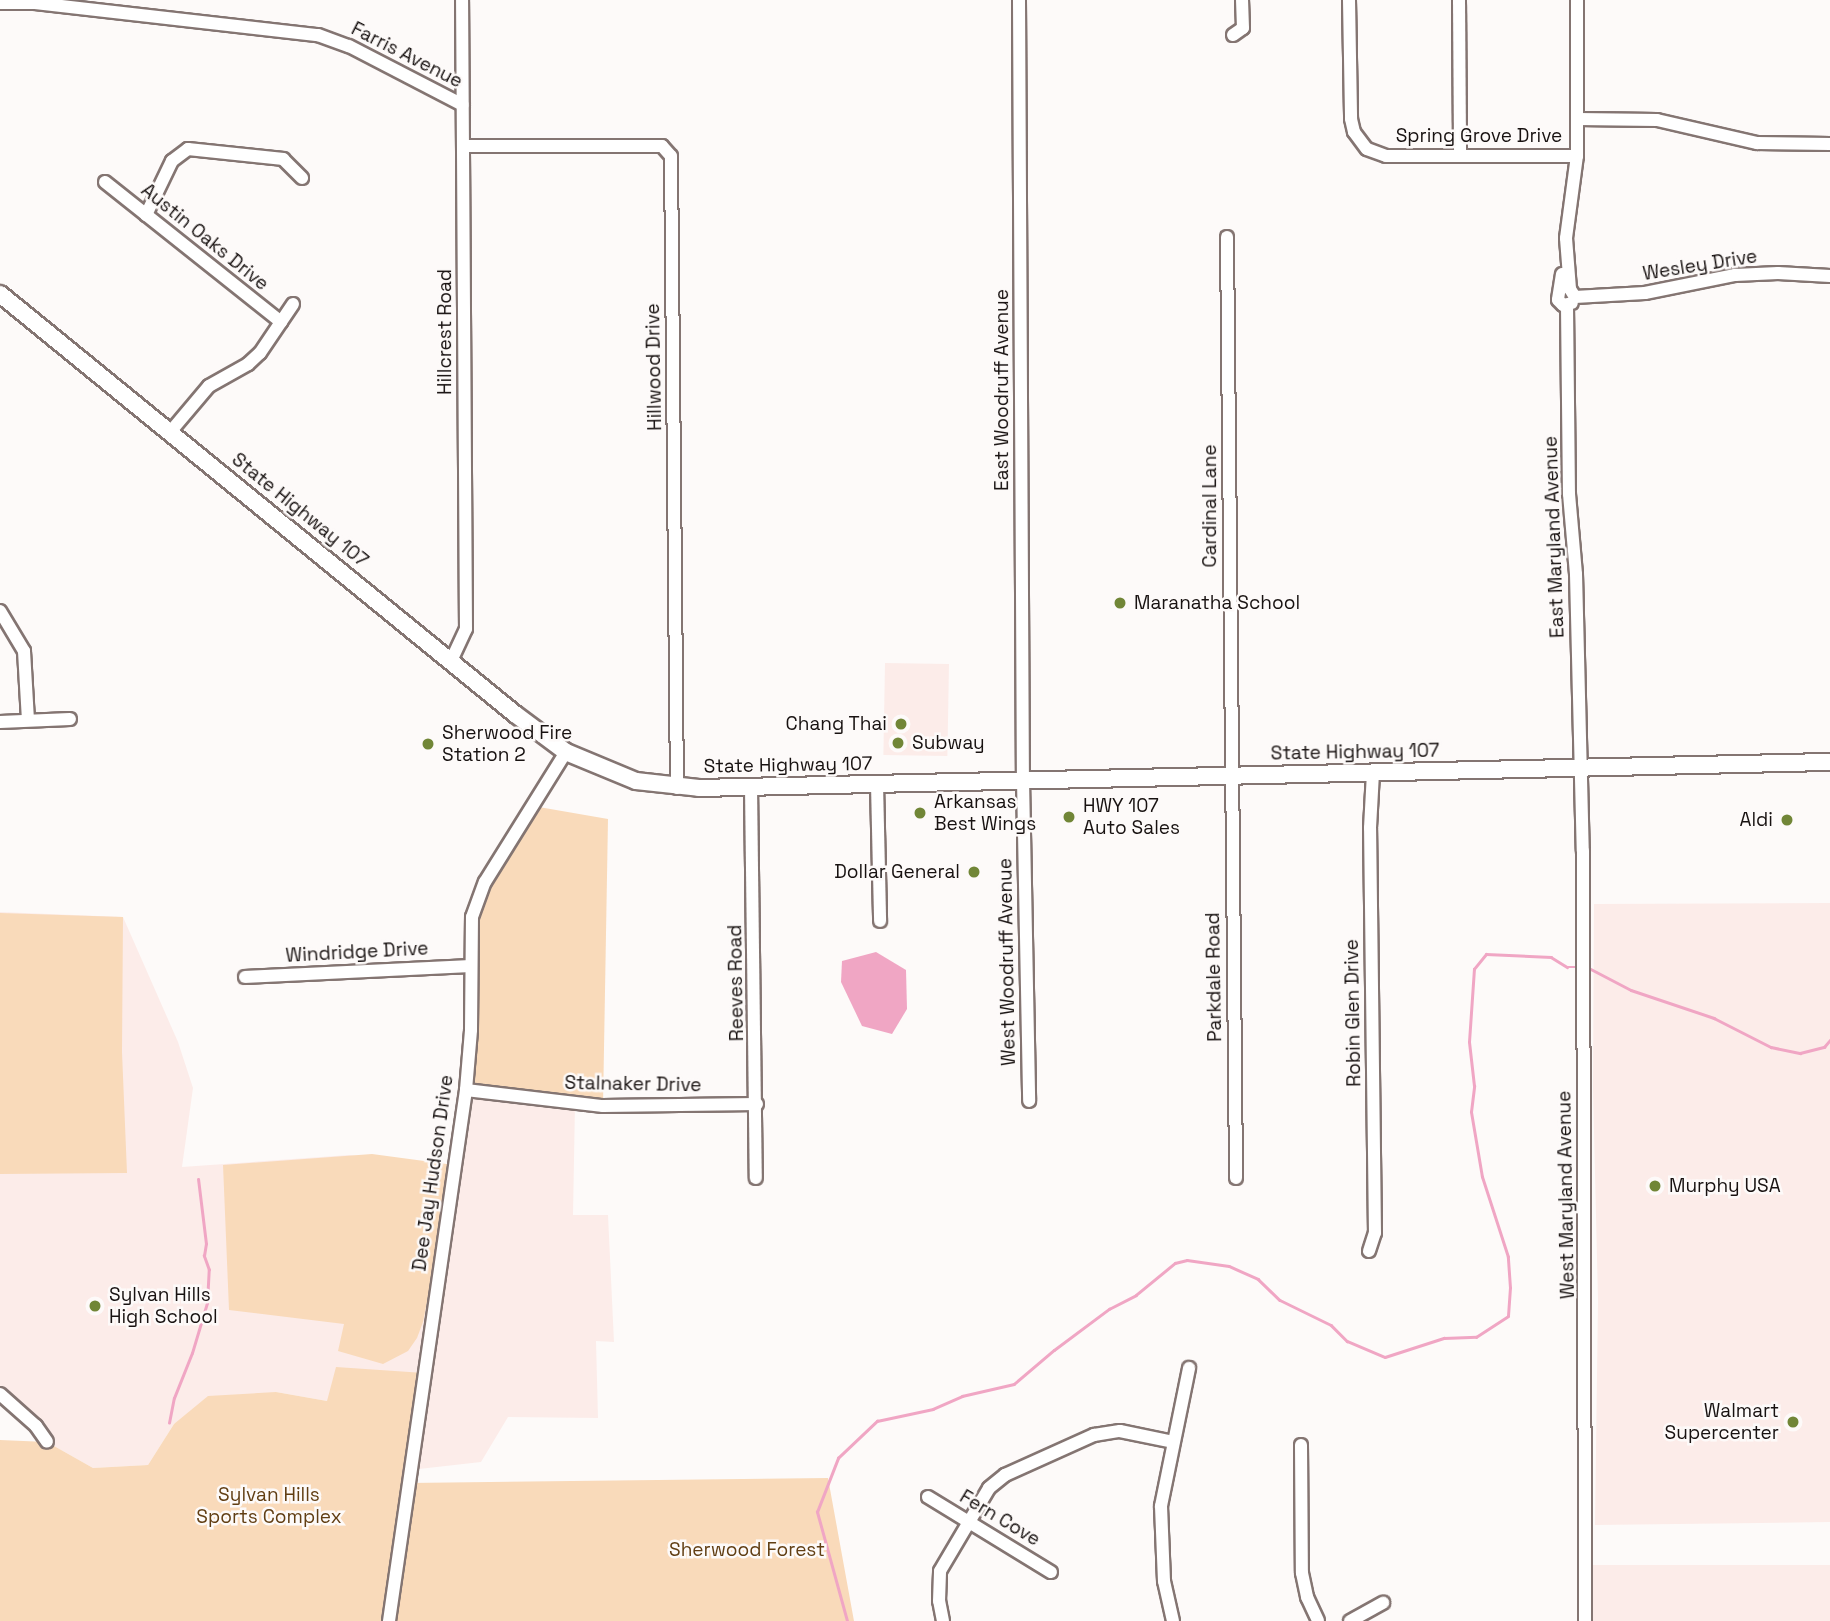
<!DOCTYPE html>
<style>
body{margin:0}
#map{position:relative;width:1830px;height:1621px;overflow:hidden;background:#fdfaf9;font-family:"Space Grotesk",sans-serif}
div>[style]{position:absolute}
.built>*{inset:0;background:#fcece9;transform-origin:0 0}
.green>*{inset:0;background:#f9daba}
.water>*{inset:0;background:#f0a6c4}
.stream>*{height:2.5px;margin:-1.25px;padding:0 1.25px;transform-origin:1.25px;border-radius:1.25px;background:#f0a6c4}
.roads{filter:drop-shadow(2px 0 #847572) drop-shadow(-2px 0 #847572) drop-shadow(0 2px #847572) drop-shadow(0 -2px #847572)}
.minor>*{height:12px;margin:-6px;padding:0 6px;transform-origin:6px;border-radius:6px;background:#fff}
.major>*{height:16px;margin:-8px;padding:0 8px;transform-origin:8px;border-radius:8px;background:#fff}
.dots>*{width:19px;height:19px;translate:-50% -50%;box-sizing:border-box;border:4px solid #fdfaf9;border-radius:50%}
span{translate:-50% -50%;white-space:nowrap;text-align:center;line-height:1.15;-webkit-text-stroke:5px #fdfaf9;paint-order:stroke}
.street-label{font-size:19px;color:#181211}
.poi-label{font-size:19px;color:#181211}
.left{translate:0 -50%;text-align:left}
.right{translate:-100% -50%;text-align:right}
.park-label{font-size:19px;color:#613e13}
</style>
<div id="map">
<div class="built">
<i style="left:885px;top:663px;width:64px;height:92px;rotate:1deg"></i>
<i style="clip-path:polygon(1830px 903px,1830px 1522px,1595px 1525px,1598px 1300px,1593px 1089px,1594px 904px)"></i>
<i style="clip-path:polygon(0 912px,123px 917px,178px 1042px,193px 1088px,182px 1167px,349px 1155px,455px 1165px,466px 1090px,575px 1104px,573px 1215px,608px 1215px,614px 1342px,596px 1341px,598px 1418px,508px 1417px,481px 1462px,410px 1470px,327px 1401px,276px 1392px,174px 1424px,148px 1465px,93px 1468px,47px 1442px,0 1395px)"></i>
<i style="left:1830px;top:1565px;width:56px;height:241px;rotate:90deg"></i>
</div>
<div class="green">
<i style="clip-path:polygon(533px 806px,608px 819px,603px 1106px,466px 1090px,472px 917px)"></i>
<i style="clip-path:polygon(0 913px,123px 917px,122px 1052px,127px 1173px,0 1174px)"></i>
<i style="clip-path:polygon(372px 1154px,454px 1165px,423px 1322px,417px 1338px,408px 1351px,383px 1364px,338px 1351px,344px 1324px,229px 1310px,223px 1165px)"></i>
<i style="clip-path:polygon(336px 1367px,424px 1373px,409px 1483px,828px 1478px,854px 1621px,0 1621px,0 1440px,47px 1442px,93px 1468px,148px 1465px,174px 1424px,208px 1396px,276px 1392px,327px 1401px)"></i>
</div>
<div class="water">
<i style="clip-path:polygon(876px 952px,906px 970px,907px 1009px,892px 1034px,862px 1026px,841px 982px,842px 961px)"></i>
</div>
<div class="stream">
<i style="left:1589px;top:968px;width:47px;rotate:27.6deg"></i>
<i style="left:1631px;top:990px;width:88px;rotate:18.6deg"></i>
<i style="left:1714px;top:1018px;width:64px;rotate:27deg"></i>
<i style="left:1771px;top:1047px;width:30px;rotate:12deg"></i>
<i style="left:1800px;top:1053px;width:25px;rotate:-14deg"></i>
<i style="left:1824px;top:1047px;width:9px;rotate:-49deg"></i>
<i style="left:169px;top:1423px;width:25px;rotate:-79deg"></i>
<i style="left:174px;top:1398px;width:48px;rotate:-68.2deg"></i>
<i style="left:192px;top:1353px;width:52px;rotate:-73.3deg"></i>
<i style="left:207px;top:1303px;width:33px;rotate:-87deg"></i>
<i style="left:209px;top:1270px;width:15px;rotate:-110deg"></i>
<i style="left:204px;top:1256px;width:12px;rotate:-81deg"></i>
<i style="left:206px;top:1244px;width:65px;rotate:-97deg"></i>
<i style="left:847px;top:1621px;width:113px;rotate:-105.4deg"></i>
<i style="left:817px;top:1512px;width:58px;rotate:-68.7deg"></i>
<i style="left:838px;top:1458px;width:54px;rotate:-43.5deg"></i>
<i style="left:877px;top:1421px;width:57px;rotate:-12.1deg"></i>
<i style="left:933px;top:1409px;width:32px;rotate:-24deg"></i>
<i style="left:962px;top:1396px;width:53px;rotate:-13deg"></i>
<i style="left:1014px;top:1384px;width:52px;rotate:-40.4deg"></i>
<i style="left:1054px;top:1350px;width:69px;rotate:-36.7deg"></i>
<i style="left:1109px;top:1309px;width:30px;rotate:-27deg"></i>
<i style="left:1136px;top:1295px;width:50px;rotate:-39.4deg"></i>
<i style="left:1175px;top:1263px;width:12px;rotate:-14deg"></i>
<i style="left:1187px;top:1260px;width:42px;rotate:8.1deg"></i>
<i style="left:1229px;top:1266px;width:32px;rotate:24deg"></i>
<i style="left:1258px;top:1279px;width:30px;rotate:44deg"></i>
<i style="left:1280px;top:1300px;width:57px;rotate:26.1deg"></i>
<i style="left:1331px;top:1325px;width:23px;rotate:45deg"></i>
<i style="left:1347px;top:1341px;width:41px;rotate:22.8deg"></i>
<i style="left:1385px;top:1357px;width:62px;rotate:-17.9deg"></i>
<i style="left:1444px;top:1338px;width:32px;rotate:-2deg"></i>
<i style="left:1476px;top:1337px;width:38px;rotate:-33deg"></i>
<i style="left:1508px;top:1316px;width:28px;rotate:-86deg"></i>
<i style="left:1510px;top:1288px;width:31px;rotate:-94deg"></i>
<i style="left:1508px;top:1257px;width:84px;rotate:-108deg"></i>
<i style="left:1482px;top:1177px;width:66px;rotate:-99.6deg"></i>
<i style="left:1471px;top:1112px;width:26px;rotate:-83deg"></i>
<i style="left:1474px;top:1086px;width:44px;rotate:-96.5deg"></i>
<i style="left:1469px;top:1042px;width:73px;rotate:-86.1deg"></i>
<i style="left:1474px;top:969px;width:19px;rotate:-51deg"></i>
<i style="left:1486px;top:954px;width:65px;rotate:2.6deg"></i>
<i style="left:1551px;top:957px;width:19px;rotate:32deg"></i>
<i style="left:1567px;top:967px;width:12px"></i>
</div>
<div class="roads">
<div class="minor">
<i style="left:1019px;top:0;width:780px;rotate:89.71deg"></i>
<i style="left:1023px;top:780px;width:321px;rotate:88.9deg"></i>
<i style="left:1349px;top:0;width:119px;rotate:89deg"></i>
<i style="left:1351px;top:119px;width:13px;rotate:77deg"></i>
<i style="left:1354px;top:132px;width:21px;rotate:53deg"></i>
<i style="left:1367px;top:149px;width:20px;rotate:20deg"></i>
<i style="left:1386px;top:156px;width:191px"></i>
<i style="left:1459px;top:0;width:155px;rotate:89.6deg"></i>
<i style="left:0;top:3px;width:35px"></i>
<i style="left:35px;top:3px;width:285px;rotate:6.5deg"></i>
<i style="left:318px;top:35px;width:33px;rotate:20deg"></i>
<i style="left:349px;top:46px;width:128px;rotate:27.4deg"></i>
<i style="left:1233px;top:35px;width:12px;rotate:-35deg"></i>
<i style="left:1243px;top:28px;width:28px;rotate:-92deg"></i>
<i style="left:1578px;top:119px;width:79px;rotate:0.7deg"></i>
<i style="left:1657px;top:120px;width:103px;rotate:13deg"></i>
<i style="left:1757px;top:143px;width:73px;rotate:0.8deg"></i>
<i style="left:465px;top:146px;width:197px"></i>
<i style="left:662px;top:146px;width:13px;rotate:48deg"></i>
<i style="left:671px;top:156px;width:632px;rotate:89.46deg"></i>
<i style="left:105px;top:182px;width:225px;rotate:38.5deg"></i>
<i style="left:146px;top:215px;width:60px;rotate:-64.3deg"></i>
<i style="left:172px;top:161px;width:20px;rotate:-37deg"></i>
<i style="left:188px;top:149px;width:96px;rotate:6deg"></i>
<i style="left:283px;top:159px;width:27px;rotate:45deg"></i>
<i style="left:1227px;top:237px;width:941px;rotate:89.45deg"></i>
<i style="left:1562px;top:274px;width:26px;rotate:99deg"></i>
<i style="left:1558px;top:300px;width:7px;rotate:45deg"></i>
<i style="left:1563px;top:305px;width:9px;rotate:-13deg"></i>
<i style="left:1575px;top:297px;width:9px;rotate:-122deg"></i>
<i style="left:1570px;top:289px;width:51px;rotate:-94.5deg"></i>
<i style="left:1566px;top:238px;width:83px;rotate:-82.4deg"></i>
<i style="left:1577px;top:156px;width:156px;rotate:-90deg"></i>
<i style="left:1575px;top:297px;width:70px;rotate:-3.3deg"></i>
<i style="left:1645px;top:293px;width:92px;rotate:-11.3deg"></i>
<i style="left:1735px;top:275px;width:43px;rotate:-2.7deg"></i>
<i style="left:1778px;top:273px;width:52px;rotate:3.3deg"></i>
<i style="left:1567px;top:306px;width:188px;rotate:89.4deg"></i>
<i style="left:1569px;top:494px;width:80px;rotate:85deg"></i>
<i style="left:1576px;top:574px;width:277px;rotate:88.6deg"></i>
<i style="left:1583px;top:851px;width:770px;rotate:89.85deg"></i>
<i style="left:171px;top:431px;width:59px;rotate:-49.8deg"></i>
<i style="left:209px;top:386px;width:45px;rotate:-29.4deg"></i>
<i style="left:248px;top:364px;width:16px;rotate:-43deg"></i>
<i style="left:260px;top:353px;width:59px;rotate:-56deg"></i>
<i style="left:0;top:611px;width:47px;rotate:59deg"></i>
<i style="left:24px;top:651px;width:69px;rotate:86.7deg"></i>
<i style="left:451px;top:661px;width:35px;rotate:-65deg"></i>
<i style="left:466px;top:629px;width:629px;rotate:-90.36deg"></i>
<i style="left:0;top:722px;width:70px;rotate:-2.5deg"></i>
<i style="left:877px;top:784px;width:137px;rotate:88.7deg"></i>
<i style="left:751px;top:787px;width:391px;rotate:89.3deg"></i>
<i style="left:245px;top:977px;width:225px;rotate:-2.8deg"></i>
<i style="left:466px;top:1090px;width:138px;rotate:6.7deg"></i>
<i style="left:603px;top:1106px;width:154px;rotate:-0.7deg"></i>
<i style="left:1369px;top:1251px;width:19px;rotate:-72deg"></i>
<i style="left:1375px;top:1233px;width:405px;rotate:-90.7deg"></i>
<i style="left:1370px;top:828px;width:55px;rotate:-86.9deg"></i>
<i style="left:0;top:1394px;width:48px;rotate:41.6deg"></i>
<i style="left:36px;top:1426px;width:19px;rotate:55deg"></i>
<i style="left:1301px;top:1445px;width:128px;rotate:89.6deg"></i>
<i style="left:1302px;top:1573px;width:25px;rotate:78deg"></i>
<i style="left:1307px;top:1597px;width:26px;rotate:65deg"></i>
<i style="left:928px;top:1497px;width:144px;rotate:31.4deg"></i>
<i style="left:389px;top:1621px;width:537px;rotate:-81.75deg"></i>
<i style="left:466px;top:1090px;width:60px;rotate:-85.2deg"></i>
<i style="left:471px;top:1030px;width:113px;rotate:-89.5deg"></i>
<i style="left:472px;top:917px;width:37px;rotate:-70deg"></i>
<i style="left:485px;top:882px;width:153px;rotate:-58.1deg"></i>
<i style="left:943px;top:1621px;width:20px;rotate:-101deg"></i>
<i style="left:939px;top:1601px;width:30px;rotate:-88deg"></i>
<i style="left:940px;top:1571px;width:96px;rotate:-59.4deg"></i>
<i style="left:989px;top:1488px;width:21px;rotate:-39deg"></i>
<i style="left:1005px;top:1475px;width:98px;rotate:-24.2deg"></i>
<i style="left:1094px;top:1435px;width:26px;rotate:-9deg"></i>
<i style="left:1120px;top:1431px;width:54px;rotate:11.7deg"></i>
<i style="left:1173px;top:1621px;width:41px;rotate:-102.7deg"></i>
<i style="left:1164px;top:1581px;width:75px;rotate:-92.3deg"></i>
<i style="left:1161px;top:1506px;width:141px;rotate:-78.5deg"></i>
<i style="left:1350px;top:1621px;width:38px;rotate:-29deg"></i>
</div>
<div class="major">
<i style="left:0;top:294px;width:665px;rotate:39.2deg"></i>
<i style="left:515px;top:714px;width:64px;rotate:36.7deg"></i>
<i style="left:566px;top:752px;width:76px;rotate:22.5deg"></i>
<i style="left:636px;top:781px;width:63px;rotate:6.3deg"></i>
<i style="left:699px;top:788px;width:1131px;rotate:-1.32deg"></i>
</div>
</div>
<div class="dots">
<i style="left:1120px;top:603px;background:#718637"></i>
<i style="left:901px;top:724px;background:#718637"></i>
<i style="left:898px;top:743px;background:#718637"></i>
<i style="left:428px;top:744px;background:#718637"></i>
<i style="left:920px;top:813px;background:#718637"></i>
<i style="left:1069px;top:817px;background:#718637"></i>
<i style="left:1787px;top:820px;background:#718637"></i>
<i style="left:974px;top:872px;background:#718637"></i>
<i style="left:1655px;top:1186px;background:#718637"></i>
<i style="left:95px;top:1306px;background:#718637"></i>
<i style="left:1793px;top:1422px;background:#718637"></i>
</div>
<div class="street-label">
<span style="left:407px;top:55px;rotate:27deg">Farris Avenue</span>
<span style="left:1479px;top:136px">Spring Grove Drive</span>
<span style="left:205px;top:237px;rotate:39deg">Austin Oaks Drive</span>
<span style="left:1700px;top:265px;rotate:-9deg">Wesley Drive</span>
<span style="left:445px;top:332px;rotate:-90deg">Hillcrest Road</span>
<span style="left:654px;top:367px;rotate:-91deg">Hillwood Drive</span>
<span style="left:1002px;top:390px;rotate:-90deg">East Woodruff Avenue</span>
<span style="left:1210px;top:506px;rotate:-90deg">Cardinal Lane</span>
<span style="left:300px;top:510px;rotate:39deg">State Highway 107</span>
<span style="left:1554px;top:537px;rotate:-92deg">East Maryland Avenue</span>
<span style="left:1355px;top:752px;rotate:-1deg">State Highway 107</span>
<span style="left:788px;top:765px;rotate:-1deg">State Highway 107</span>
<span style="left:357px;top:952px;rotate:-3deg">Windridge Drive</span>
<span style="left:1007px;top:962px;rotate:-91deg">West Woodruff Avenue</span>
<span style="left:1214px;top:977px;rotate:-91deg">Parkdale Road</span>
<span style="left:736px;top:983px;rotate:-91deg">Reeves Road</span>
<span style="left:1353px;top:1013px;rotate:-91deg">Robin Glen Drive</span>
<span style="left:633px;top:1084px;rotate:1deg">Stalnaker Drive</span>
<span style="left:433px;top:1173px;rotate:-82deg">Dee Jay Hudson Drive</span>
<span style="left:1566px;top:1195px;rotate:-91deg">West Maryland Avenue</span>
<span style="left:1000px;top:1518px;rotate:31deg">Fern Cove</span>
</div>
<div class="poi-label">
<span class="left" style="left:1134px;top:603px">Maranatha School</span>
<span class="right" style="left:887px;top:724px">Chang Thai</span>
<span class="left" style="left:442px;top:744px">Sherwood Fire<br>Station 2</span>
<span class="left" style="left:912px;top:743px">Subway</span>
<span class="left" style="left:934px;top:813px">Arkansas<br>Best Wings</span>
<span class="left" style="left:1083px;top:817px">HWY 107<br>Auto Sales</span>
<span class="right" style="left:1773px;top:820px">Aldi</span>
<span class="right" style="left:960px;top:872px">Dollar General</span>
<span class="left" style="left:1669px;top:1186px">Murphy USA</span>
<span class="left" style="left:109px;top:1306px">Sylvan Hills<br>High School</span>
<span class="right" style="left:1779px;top:1422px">Walmart<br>Supercenter</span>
</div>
<div class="park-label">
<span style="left:269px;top:1506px">Sylvan Hills<br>Sports Complex</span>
<span style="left:747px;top:1550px">Sherwood Forest</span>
</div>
</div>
